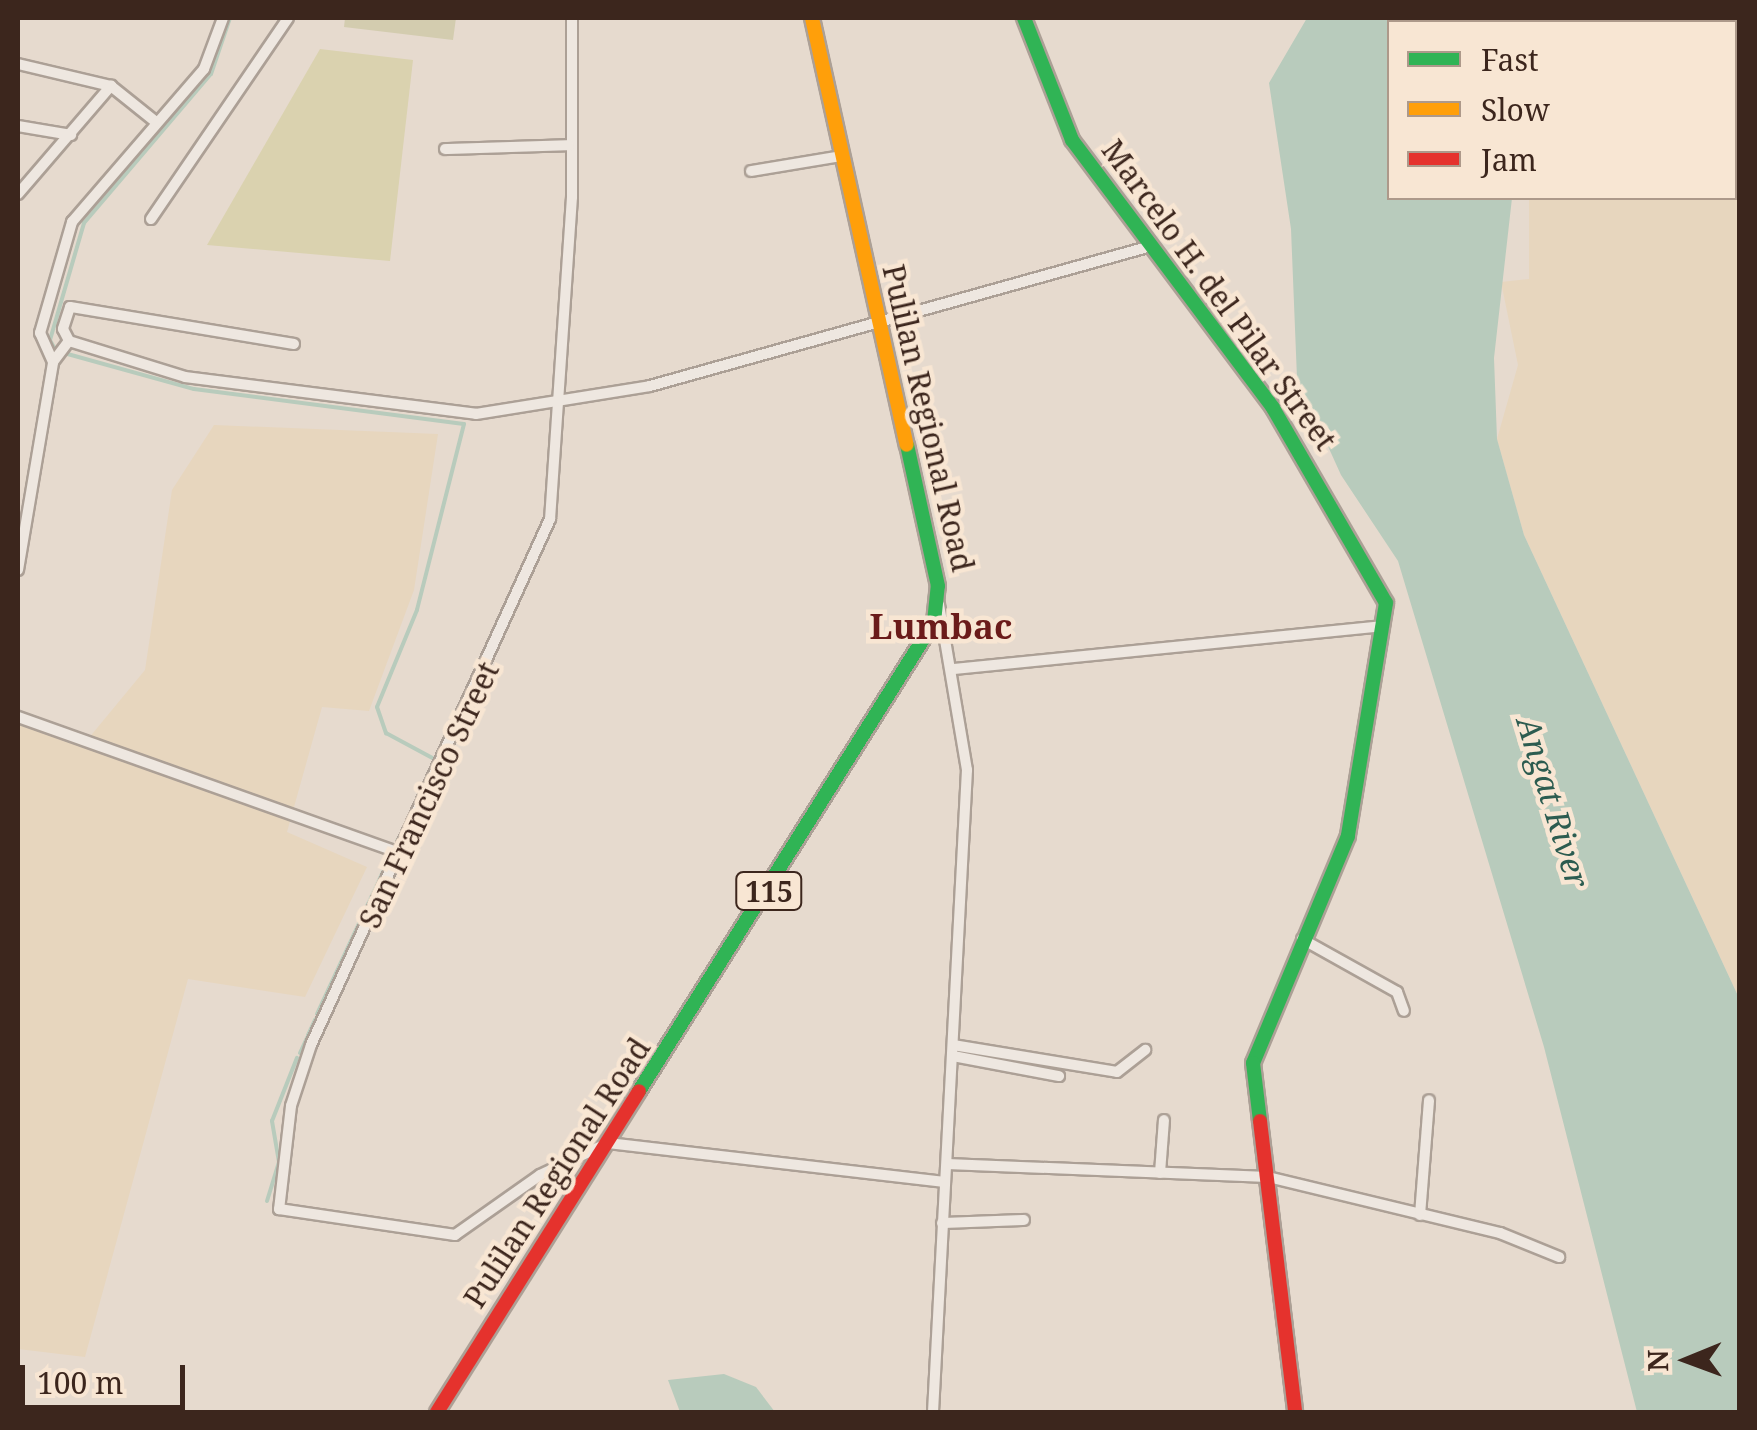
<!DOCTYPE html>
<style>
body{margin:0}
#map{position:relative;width:1757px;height:1430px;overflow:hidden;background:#e6dace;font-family:"Noto Serif",serif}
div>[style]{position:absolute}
.farmland>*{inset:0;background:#e7d6be}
.green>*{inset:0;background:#dad2af}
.cemetery>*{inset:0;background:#d3ccaf}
.water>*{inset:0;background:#b8cbbc}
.stream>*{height:4px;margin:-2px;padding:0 2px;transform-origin:2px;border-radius:2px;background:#b8cbbc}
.roads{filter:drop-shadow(2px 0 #aca096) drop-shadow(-2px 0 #aca096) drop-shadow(0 2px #aca096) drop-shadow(0 -2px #aca096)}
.street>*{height:10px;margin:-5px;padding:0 5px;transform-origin:5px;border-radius:5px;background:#eee7e0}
.fast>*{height:14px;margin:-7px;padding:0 7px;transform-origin:7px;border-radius:7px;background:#30b455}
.slow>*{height:14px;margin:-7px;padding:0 7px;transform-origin:7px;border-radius:7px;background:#ff9f0a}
.jam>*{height:14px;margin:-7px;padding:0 7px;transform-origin:7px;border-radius:7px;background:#e5322d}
span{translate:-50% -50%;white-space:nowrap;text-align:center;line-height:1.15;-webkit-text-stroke:9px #f8e6d3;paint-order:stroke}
.shield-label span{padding:2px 8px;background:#f8e6d3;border:2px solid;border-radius:8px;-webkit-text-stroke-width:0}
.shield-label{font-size:28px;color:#3c261d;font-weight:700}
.street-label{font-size:30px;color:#3c261d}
.water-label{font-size:32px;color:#2c5c50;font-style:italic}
.quarter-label{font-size:35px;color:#6b1b1a;font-weight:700}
.frame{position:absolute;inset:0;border:20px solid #3c261d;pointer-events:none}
.legend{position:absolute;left:1387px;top:20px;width:350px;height:180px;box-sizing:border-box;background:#f8e6d3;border:2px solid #ad998a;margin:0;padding:12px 18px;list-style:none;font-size:30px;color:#3c261d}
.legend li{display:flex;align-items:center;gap:20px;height:50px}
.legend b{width:50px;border:2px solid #ad998a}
.north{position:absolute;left:1637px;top:1310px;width:100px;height:100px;-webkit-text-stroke:8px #f8e6d3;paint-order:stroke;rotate:269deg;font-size:28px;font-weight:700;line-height:40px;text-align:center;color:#3c261d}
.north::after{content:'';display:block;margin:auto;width:35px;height:45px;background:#3c261d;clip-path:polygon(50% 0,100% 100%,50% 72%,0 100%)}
.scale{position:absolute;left:20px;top:1365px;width:165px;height:45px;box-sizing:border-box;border:5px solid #3c261d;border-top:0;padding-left:12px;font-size:30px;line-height:35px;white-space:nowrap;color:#3c261d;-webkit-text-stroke:8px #f8e6d3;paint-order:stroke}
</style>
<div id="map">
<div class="farmland">
<i style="clip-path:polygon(1545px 18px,1739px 18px,1739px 998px,1524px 535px,1497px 439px,1518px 365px,1501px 282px,1529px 279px,1529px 198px,1734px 198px,1734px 22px)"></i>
<i style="clip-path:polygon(214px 425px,438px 434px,414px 590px,369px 711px,322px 707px,287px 832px,367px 867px,305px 997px,188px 979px,85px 1357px,18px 1349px,18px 719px,88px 739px,145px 670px,172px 490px)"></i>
</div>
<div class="green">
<i style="clip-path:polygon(320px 49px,413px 60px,390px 261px,207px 245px)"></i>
</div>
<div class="cemetery">
<i style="clip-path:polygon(345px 18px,456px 18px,453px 40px,344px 27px)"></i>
</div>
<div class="water">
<i style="clip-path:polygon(1307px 18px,1545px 18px,1390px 22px,1390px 198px,1512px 198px,1494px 358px,1497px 439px,1524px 535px,1739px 998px,1739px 1412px,1637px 1412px,1544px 1047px,1398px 561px,1341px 475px,1297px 378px,1291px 229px,1269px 83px)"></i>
<i style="clip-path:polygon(724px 1374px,756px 1387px,775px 1412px,680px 1412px,668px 1380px)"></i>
</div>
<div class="stream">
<i style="left:56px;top:351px;width:13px;rotate:-119deg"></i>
<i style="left:50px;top:340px;width:122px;rotate:-73.8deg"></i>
<i style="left:84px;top:223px;width:196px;rotate:-49.6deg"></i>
<i style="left:211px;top:74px;width:59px;rotate:-71.3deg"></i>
<i style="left:64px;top:353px;width:135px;rotate:15.5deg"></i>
<i style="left:194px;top:389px;width:272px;rotate:7.4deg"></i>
<i style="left:464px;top:424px;width:192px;rotate:104.2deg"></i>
<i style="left:417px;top:610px;width:105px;rotate:112.4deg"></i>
<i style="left:377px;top:707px;width:28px;rotate:71deg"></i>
<i style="left:386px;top:733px;width:57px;rotate:28.4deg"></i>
<i style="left:397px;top:841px;width:16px;rotate:-60deg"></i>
<i style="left:317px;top:1014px;width:169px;rotate:-65.1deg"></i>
<i style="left:308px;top:1035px;width:17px;rotate:-65deg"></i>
<i style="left:300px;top:1053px;width:17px;rotate:-65deg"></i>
<i style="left:267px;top:1201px;width:41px;rotate:-72.9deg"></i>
<i style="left:279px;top:1162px;width:42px;rotate:-99.7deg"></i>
<i style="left:272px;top:1121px;width:68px;rotate:-68.4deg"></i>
</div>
<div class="roads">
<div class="street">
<i style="left:572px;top:18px;width:179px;rotate:90deg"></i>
<i style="left:572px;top:197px;width:323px;rotate:93.9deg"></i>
<i style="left:550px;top:519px;width:578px;rotate:114.44deg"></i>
<i style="left:311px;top:1045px;width:64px;rotate:108.2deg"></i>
<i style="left:291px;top:1106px;width:104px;rotate:96.6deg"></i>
<i style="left:279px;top:1209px;width:178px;rotate:8.4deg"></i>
<i style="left:455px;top:1235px;width:104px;rotate:-35.2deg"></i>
<i style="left:540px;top:1175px;width:75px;rotate:-25.2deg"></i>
<i style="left:608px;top:1143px;width:339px;rotate:6.6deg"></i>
<i style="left:18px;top:64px;width:96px;rotate:13.3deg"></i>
<i style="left:111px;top:86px;width:58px;rotate:38.7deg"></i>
<i style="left:18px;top:126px;width:54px;rotate:9.6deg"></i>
<i style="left:445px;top:149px;width:124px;rotate:-1.8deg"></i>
<i style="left:751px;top:171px;width:92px;rotate:-9.4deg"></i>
<i style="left:18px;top:194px;width:143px;rotate:-49.3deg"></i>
<i style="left:151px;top:219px;width:243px;rotate:-55.7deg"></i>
<i style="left:294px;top:344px;width:227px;rotate:-170.6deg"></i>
<i style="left:70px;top:307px;width:23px;rotate:108deg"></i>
<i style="left:63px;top:329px;width:13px;rotate:63deg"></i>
<i style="left:69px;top:341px;width:121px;rotate:17.2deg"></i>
<i style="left:185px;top:377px;width:293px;rotate:7.2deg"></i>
<i style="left:476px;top:414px;width:176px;rotate:-9.1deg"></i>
<i style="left:650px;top:386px;width:520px;rotate:-15.61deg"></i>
<i style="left:53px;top:362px;width:32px;rotate:-114deg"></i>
<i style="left:40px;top:333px;width:116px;rotate:-73.9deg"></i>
<i style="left:72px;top:222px;width:202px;rotate:-49.2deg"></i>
<i style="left:204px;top:69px;width:54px;rotate:-69.6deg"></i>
<i style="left:18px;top:570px;width:211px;rotate:-80.4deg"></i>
<i style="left:53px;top:362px;width:26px;rotate:-53deg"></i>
<i style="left:954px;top:669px;width:432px;rotate:-5.7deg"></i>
<i style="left:18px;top:717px;width:409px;rotate:19.6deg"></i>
<i style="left:1302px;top:939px;width:109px;rotate:29.2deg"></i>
<i style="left:1397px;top:992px;width:20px;rotate:70deg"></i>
<i style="left:953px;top:1045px;width:166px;rotate:9.3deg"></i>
<i style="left:1117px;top:1072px;width:36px;rotate:-38deg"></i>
<i style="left:953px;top:1056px;width:108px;rotate:10.7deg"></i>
<i style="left:947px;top:1164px;width:321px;rotate:2.3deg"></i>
<i style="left:1268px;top:1177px;width:239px;rotate:13.6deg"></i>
<i style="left:1500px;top:1233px;width:64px;rotate:22.1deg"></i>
<i style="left:1160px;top:1173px;width:53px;rotate:-85.7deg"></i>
<i style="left:1420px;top:1215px;width:115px;rotate:-85.5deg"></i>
<i style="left:942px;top:1223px;width:82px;rotate:-2.1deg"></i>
<i style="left:933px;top:1412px;width:643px;rotate:-86.97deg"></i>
<i style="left:967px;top:770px;width:168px;rotate:-99.6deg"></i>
</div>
<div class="fast">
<i style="left:1024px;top:18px;width:131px;rotate:68.5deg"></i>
<i style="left:1072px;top:140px;width:335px;rotate:53.1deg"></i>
<i style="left:1273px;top:408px;width:225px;rotate:59.9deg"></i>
<i style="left:1386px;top:603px;width:236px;rotate:99.3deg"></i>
<i style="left:1348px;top:836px;width:246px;rotate:112.7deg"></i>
<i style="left:1253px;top:1063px;width:58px;rotate:83.1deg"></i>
<i style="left:639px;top:1091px;width:554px;rotate:-57.83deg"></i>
<i style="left:934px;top:622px;width:36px;rotate:-84deg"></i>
<i style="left:938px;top:586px;width:144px;rotate:-102.4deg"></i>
</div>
<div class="slow">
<i style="left:812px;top:18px;width:437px;rotate:77.5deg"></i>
</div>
<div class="jam">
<i style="left:1260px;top:1121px;width:293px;rotate:83.1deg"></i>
<i style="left:437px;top:1412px;width:379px;rotate:-57.8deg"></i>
</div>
</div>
<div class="shield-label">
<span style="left:769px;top:891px">115</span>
</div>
<div class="street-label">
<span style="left:1219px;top:295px;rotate:54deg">Marcelo H. del Pilar Street</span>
<span style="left:928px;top:418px;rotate:77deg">Pulilan Regional Road</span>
<span style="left:429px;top:795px;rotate:-65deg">San Francisco Street</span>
<span style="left:557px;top:1173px;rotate:-57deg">Pulilan Regional Road</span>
</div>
<div class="water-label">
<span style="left:1553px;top:802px;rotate:73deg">Angat River</span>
</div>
<div class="quarter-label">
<span style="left:941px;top:626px">Lumbac</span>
</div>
<div class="frame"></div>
<ul class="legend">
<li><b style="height:12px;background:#30b455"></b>Fast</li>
<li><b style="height:12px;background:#ff9f0a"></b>Slow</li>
<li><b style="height:12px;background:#e5322d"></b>Jam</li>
</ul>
<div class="north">N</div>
<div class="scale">100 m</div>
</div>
